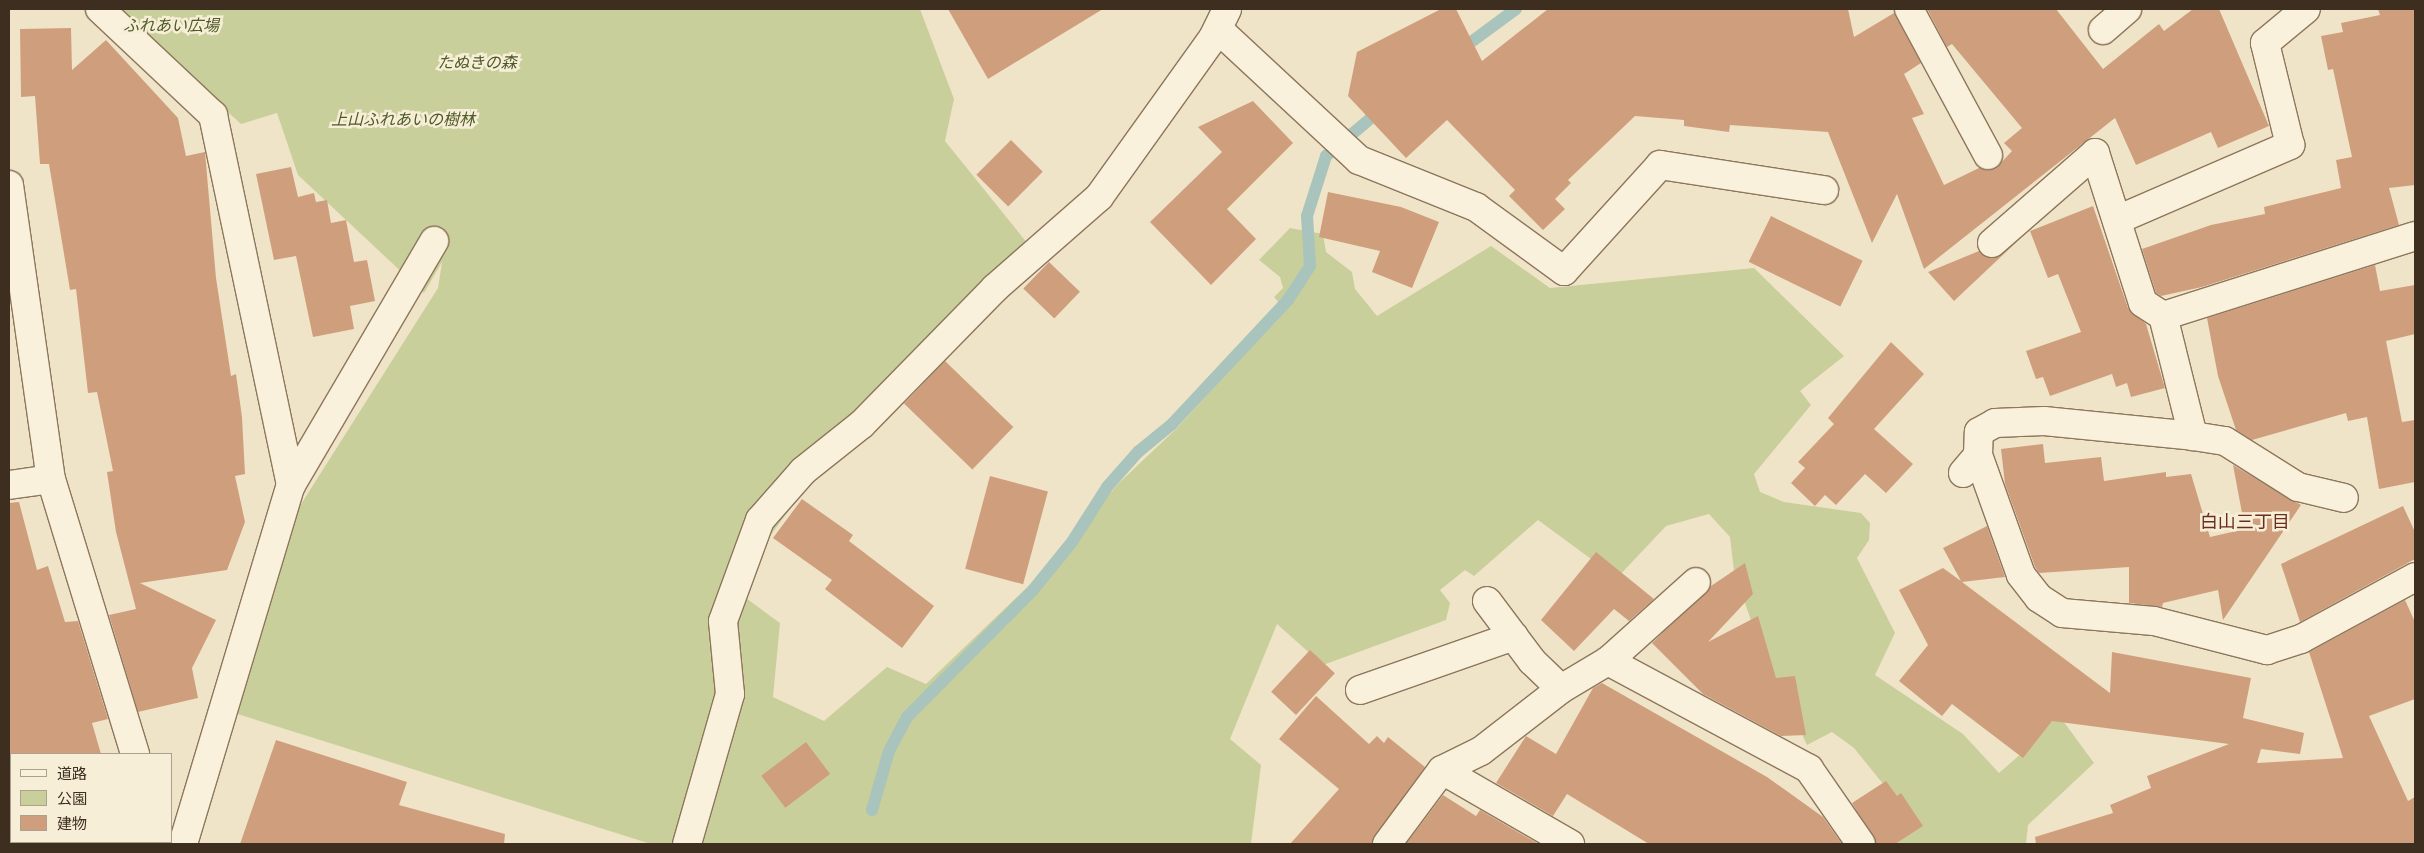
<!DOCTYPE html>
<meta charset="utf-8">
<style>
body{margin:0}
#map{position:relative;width:2424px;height:853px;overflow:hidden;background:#f0e4c8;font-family:"Crimson Pro","Noto Sans JP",serif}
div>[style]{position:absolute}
.green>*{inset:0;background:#c9cf9b}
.stream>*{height:12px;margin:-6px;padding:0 6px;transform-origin:6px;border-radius:6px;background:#a9c4bc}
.building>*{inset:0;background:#cf9f7d;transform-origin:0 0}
.roads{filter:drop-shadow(1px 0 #8d765c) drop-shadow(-1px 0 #8d765c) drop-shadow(0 1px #8d765c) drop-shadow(0 -1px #8d765c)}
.minor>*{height:28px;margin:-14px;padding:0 14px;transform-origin:14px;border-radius:14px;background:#faf1dc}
span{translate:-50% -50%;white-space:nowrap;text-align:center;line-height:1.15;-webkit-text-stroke:5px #f7eed8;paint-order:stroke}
.park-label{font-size:16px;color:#4d5a26;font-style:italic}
.neighbourhood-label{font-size:18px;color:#6b2e1e}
.frame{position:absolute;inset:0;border:10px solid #3d2e20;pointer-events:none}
.legend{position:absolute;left:10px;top:753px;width:162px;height:90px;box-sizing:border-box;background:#f7eed8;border:1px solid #ada18e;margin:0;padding:6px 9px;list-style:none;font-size:15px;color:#3d2e20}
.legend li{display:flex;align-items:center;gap:10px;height:25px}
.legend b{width:25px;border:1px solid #ada18e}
</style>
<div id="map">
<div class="green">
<i style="clip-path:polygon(115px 9px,920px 9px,954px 99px,945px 141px,1032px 249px,822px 465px,732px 588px,780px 623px,773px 697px,824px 721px,887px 667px,926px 684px,1039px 576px,1119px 483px,1177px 428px,1285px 310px,1274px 297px,1283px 288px,1280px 277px,1259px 260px,1290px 228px,1323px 234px,1326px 252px,1352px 272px,1355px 289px,1377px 316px,1491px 246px,1550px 288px,1754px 268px,1844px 356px,1800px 391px,1811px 405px,1754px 474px,1760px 492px,1784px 502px,1861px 513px,1870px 523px,1869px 540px,1857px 558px,1895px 633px,1875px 675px,1963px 734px,1999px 773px,2031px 745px,2047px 713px,2061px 718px,2094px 763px,2028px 825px,2026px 844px,1886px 844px,1904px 832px,1888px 790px,1854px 748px,1832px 732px,1807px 745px,1757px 638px,1734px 571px,1730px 537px,1709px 514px,1666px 526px,1617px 578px,1538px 520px,1474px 576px,1465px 570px,1440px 590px,1450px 603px,1446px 620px,1323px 665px,1277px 624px,1230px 739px,1261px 765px,1251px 844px,651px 844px,228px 711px,291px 520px,438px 288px,442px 262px,424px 293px,298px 175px,277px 113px,241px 124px)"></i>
</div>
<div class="stream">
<i style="left:1459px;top:51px;width:71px;rotate:-36.4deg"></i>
<i style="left:872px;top:810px;width:61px;rotate:-73.9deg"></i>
<i style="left:889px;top:751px;width:38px;rotate:-62deg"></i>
<i style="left:907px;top:717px;width:179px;rotate:-45.2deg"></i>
<i style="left:1033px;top:590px;width:62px;rotate:-50.9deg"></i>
<i style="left:1072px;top:542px;width:65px;rotate:-57.5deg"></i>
<i style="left:1107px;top:487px;width:47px;rotate:-48.5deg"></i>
<i style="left:1138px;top:452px;width:44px;rotate:-39.5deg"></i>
<i style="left:1172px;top:424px;width:170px;rotate:-46.9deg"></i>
<i style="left:1288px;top:300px;width:40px;rotate:-57.1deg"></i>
<i style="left:1310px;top:266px;width:50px;rotate:-93.4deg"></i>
<i style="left:1307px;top:216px;width:63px;rotate:-72.4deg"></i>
<i style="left:1326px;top:156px;width:75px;rotate:-40.1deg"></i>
</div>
<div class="building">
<i style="clip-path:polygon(948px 9px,1103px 9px,988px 79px)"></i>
<i style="clip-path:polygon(1441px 9px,1456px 9px,1482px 61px,1548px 9px,1848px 9px,1854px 37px,1894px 13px,1921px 63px,1904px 74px,1924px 114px,1912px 118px,1944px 185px,1979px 168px,1996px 168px,2012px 151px,2004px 143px,2022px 128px,1952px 44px,1947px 47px,1927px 9px,2056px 9px,2103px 69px,2159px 24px,2164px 31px,2193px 9px,2219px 9px,2269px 126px,2218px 148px,2211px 132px,2136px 165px,2115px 118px,1924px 269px,1897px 194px,1872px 243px,1828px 132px,1730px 125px,1729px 132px,1684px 126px,1684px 120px,1635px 116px,1568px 180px,1571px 183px,1555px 199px,1565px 209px,1543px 230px,1509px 196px,1515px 190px,1447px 120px,1406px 158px,1348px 96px,1357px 52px)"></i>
<i style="clip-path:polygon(2378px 9px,2415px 9px,2415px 185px,2389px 188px,2399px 225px,2202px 287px,2161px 296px,2156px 293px,2142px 249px,2211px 225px,2265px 214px,2264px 207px,2341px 188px,2336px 160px,2352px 157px,2333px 69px,2328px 70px,2321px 36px,2343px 32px,2341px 23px,2380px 15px)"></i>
<i style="clip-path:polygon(71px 28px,72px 70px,106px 40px,178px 118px,186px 156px,205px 152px,216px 278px,231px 376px,236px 374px,242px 417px,245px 474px,235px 476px,245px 522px,227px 570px,140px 583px,216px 620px,192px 668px,198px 698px,138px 712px,109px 615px,136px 609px,116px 532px,107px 472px,113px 471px,97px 392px,88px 393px,76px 289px,70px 290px,49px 164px,40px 164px,35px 96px,21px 97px,20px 29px)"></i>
<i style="clip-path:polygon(1253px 101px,1293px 143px,1227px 209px,1256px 239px,1211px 285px,1150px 222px,1222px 152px,1198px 127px)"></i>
<i style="left:1011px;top:140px;width:45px;height:49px;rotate:45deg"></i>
<i style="clip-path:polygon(291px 167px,298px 197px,314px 193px,316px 202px,327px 200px,331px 223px,346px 220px,354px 262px,367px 260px,375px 301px,350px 306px,354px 329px,313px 337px,296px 256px,274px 260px,256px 174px)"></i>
<i style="clip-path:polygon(1328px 192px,1401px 207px,1439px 222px,1412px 288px,1372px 272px,1380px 251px,1319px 237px)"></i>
<i style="clip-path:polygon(2093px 206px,2128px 308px,2146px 324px,2165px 388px,2131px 397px,2127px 383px,2116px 387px,2112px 374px,2050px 396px,2043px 377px,2036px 379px,2026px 351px,2081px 332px,2058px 274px,2048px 278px,2030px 231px)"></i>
<i style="left:1771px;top:216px;width:102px;height:51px;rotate:26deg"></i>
<i style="clip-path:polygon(2023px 236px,1954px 301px,1928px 272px,1979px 251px,1995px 258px)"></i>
<i style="left:1049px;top:262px;width:43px;height:37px;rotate:44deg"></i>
<i style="clip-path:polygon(2375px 265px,2380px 291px,2415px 285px,2415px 334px,2386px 341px,2402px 422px,2415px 420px,2415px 482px,2379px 489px,2367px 417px,2348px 421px,2346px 413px,2252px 440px,2236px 430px,2218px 376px,2207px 318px)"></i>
<i style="clip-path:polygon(1891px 342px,1924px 374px,1874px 429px,1913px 464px,1886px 493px,1865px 474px,1836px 505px,1825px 495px,1815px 506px,1791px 483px,1805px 468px,1798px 462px,1834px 424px,1828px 418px)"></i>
<i style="left:945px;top:361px;width:95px;height:59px;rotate:44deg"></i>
<i style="clip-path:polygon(2043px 444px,2045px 463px,2101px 457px,2104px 481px,2166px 472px,2166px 477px,2191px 474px,2210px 537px,2245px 529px,2233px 465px,2301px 505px,2223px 620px,2218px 590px,2163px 603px,2162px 607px,2129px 603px,2129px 567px,2039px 573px,2035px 567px,2005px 484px,2001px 449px)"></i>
<i style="left:990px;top:476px;width:60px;height:96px;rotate:15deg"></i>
<i style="clip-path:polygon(802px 499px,853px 535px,849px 541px,934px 606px,902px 648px,825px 589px,832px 580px,773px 538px)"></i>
<i style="clip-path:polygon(19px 502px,37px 570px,48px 566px,65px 622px,78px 621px,108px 719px,92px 723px,101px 754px,9px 754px,9px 503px)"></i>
<i style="clip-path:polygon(2403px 506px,2415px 532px,2415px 559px,2300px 622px,2281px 564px)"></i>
<i style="clip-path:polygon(1987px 526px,2005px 577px,1962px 582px,2110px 693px,2112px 652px,2251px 678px,2243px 718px,2304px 733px,2300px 754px,2261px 749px,2257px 763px,2343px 758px,2309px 652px,2405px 600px,2415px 622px,2415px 699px,2369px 716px,2408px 801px,2415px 797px,2415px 844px,2036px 844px,2035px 837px,2113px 813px,2110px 805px,2151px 788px,2147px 776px,2229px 744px,2052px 721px,2023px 758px,1952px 704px,1942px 716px,1899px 681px,1928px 645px,1899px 590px,1943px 568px,1961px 581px,1943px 548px)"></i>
<i style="clip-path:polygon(1596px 552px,1654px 599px,1629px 621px,1614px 609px,1574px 651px,1541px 620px)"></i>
<i style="clip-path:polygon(1745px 563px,1753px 594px,1708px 642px,1758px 616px,1776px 678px,1795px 676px,1806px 735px,1781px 736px,1703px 694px,1652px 643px,1711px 586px)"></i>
<i style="left:1310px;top:650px;width:34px;height:57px;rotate:43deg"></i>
<i style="clip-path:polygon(1602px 683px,1767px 777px,1823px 817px,1842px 844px,1649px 844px,1567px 794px,1553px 816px,1496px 783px,1526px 736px,1556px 754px,1593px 688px)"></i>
<i style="clip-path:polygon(1316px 696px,1369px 744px,1377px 736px,1384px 743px,1388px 737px,1425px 767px,1372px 844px,1290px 844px,1339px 789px,1279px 739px)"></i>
<i style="clip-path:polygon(276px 740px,407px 782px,399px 805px,505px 834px,504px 844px,240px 844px)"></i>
<i style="left:806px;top:742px;width:40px;height:56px;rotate:53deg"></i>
<i style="clip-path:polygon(1886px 781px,1897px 796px,1901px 793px,1923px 826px,1895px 844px,1876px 844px,1852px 803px)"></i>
<i style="clip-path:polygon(1443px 795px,1476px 816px,1480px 810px,1537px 843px,1406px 844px)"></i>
</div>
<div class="roads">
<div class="minor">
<i style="left:100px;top:9px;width:155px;rotate:43.2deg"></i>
<i style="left:213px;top:115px;width:378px;rotate:78.1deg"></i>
<i style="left:1909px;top:9px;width:166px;rotate:61.6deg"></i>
<i style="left:1219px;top:30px;width:191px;rotate:42.9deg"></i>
<i style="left:1359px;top:160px;width:126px;rotate:21.9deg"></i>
<i style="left:1476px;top:207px;width:109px;rotate:36deg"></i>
<i style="left:1564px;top:271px;width:143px;rotate:-47.8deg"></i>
<i style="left:1660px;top:165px;width:166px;rotate:8.7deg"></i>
<i style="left:2103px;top:30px;width:32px;rotate:-41deg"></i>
<i style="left:9px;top:185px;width:297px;rotate:81.9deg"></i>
<i style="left:51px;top:479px;width:288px;rotate:73deg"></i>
<i style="left:2117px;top:220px;width:189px;rotate:-23.4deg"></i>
<i style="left:2290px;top:145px;width:105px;rotate:-103.8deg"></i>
<i style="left:2265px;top:43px;width:53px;rotate:-39.7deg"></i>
<i style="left:1992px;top:243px;width:137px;rotate:-41.1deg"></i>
<i style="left:2095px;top:153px;width:157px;rotate:72.3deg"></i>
<i style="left:2143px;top:303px;width:24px;rotate:33deg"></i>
<i style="left:2193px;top:436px;width:124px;rotate:-104deg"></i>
<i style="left:2163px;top:316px;width:264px;rotate:-17.6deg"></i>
<i style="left:1978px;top:455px;width:23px;rotate:-88deg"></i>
<i style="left:1979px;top:432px;width:18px;rotate:-29deg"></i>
<i style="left:1995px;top:423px;width:49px;rotate:-2.3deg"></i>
<i style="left:2044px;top:421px;width:150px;rotate:5.7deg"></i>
<i style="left:2193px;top:436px;width:32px;rotate:9deg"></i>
<i style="left:2225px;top:441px;width:86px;rotate:32.2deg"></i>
<i style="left:2298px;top:487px;width:47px;rotate:13.4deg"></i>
<i style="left:1963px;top:473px;width:23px;rotate:-50deg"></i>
<i style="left:1978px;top:455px;width:127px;rotate:70.3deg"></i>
<i style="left:2021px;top:575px;width:29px;rotate:52deg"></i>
<i style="left:2039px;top:598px;width:27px;rotate:33deg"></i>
<i style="left:2062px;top:613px;width:92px;rotate:5deg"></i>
<i style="left:2154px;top:621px;width:117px;rotate:14.4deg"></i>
<i style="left:2267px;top:650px;width:36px;rotate:-18deg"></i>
<i style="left:2301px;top:639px;width:130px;rotate:-28.5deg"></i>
<i style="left:9px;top:485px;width:42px;rotate:-8.1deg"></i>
<i style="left:1487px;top:601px;width:75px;rotate:53.1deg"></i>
<i style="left:1532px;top:661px;width:40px;rotate:44deg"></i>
<i style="left:1608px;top:661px;width:228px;rotate:28.2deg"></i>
<i style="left:1809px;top:769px;width:91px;rotate:55.3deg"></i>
<i style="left:1360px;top:690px;width:163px;rotate:-19.3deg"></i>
<i style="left:1442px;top:770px;width:148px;rotate:30deg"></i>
<i style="left:162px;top:842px;width:2px;rotate:63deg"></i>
<i style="left:183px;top:844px;width:375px;rotate:-73.3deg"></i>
<i style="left:291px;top:485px;width:283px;rotate:-59.6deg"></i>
<i style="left:687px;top:844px;width:156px;rotate:-74deg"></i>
<i style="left:730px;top:694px;width:73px;rotate:-95.5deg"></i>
<i style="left:723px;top:621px;width:108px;rotate:-69.9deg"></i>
<i style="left:760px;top:520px;width:65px;rotate:-48.7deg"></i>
<i style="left:803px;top:471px;width:75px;rotate:-38.5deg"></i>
<i style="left:862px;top:424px;width:190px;rotate:-45.6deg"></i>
<i style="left:995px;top:288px;width:138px;rotate:-41.2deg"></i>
<i style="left:1099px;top:197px;width:196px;rotate:-54.4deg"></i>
<i style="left:1213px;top:38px;width:32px;rotate:-64deg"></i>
<i style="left:1387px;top:844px;width:92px;rotate:-53.4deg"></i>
<i style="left:1442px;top:770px;width:43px;rotate:-26deg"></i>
<i style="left:1481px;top:751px;width:101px;rotate:-37.8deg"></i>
<i style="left:1561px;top:689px;width:55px;rotate:-30.8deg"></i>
<i style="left:1608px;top:661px;width:118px;rotate:-41.9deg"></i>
</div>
</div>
<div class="park-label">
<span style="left:171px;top:26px">ふれあい広場</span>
<span style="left:477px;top:63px">たぬきの森</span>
<span style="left:403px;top:120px">上山ふれあいの樹林</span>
</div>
<div class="neighbourhood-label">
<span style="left:2245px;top:522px">白山三丁目</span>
</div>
<div class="frame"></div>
<ul class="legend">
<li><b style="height:6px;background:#faf1dc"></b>道路</li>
<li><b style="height:14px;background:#c9cf9b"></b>公園</li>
<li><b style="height:14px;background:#cf9f7d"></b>建物</li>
</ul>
</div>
